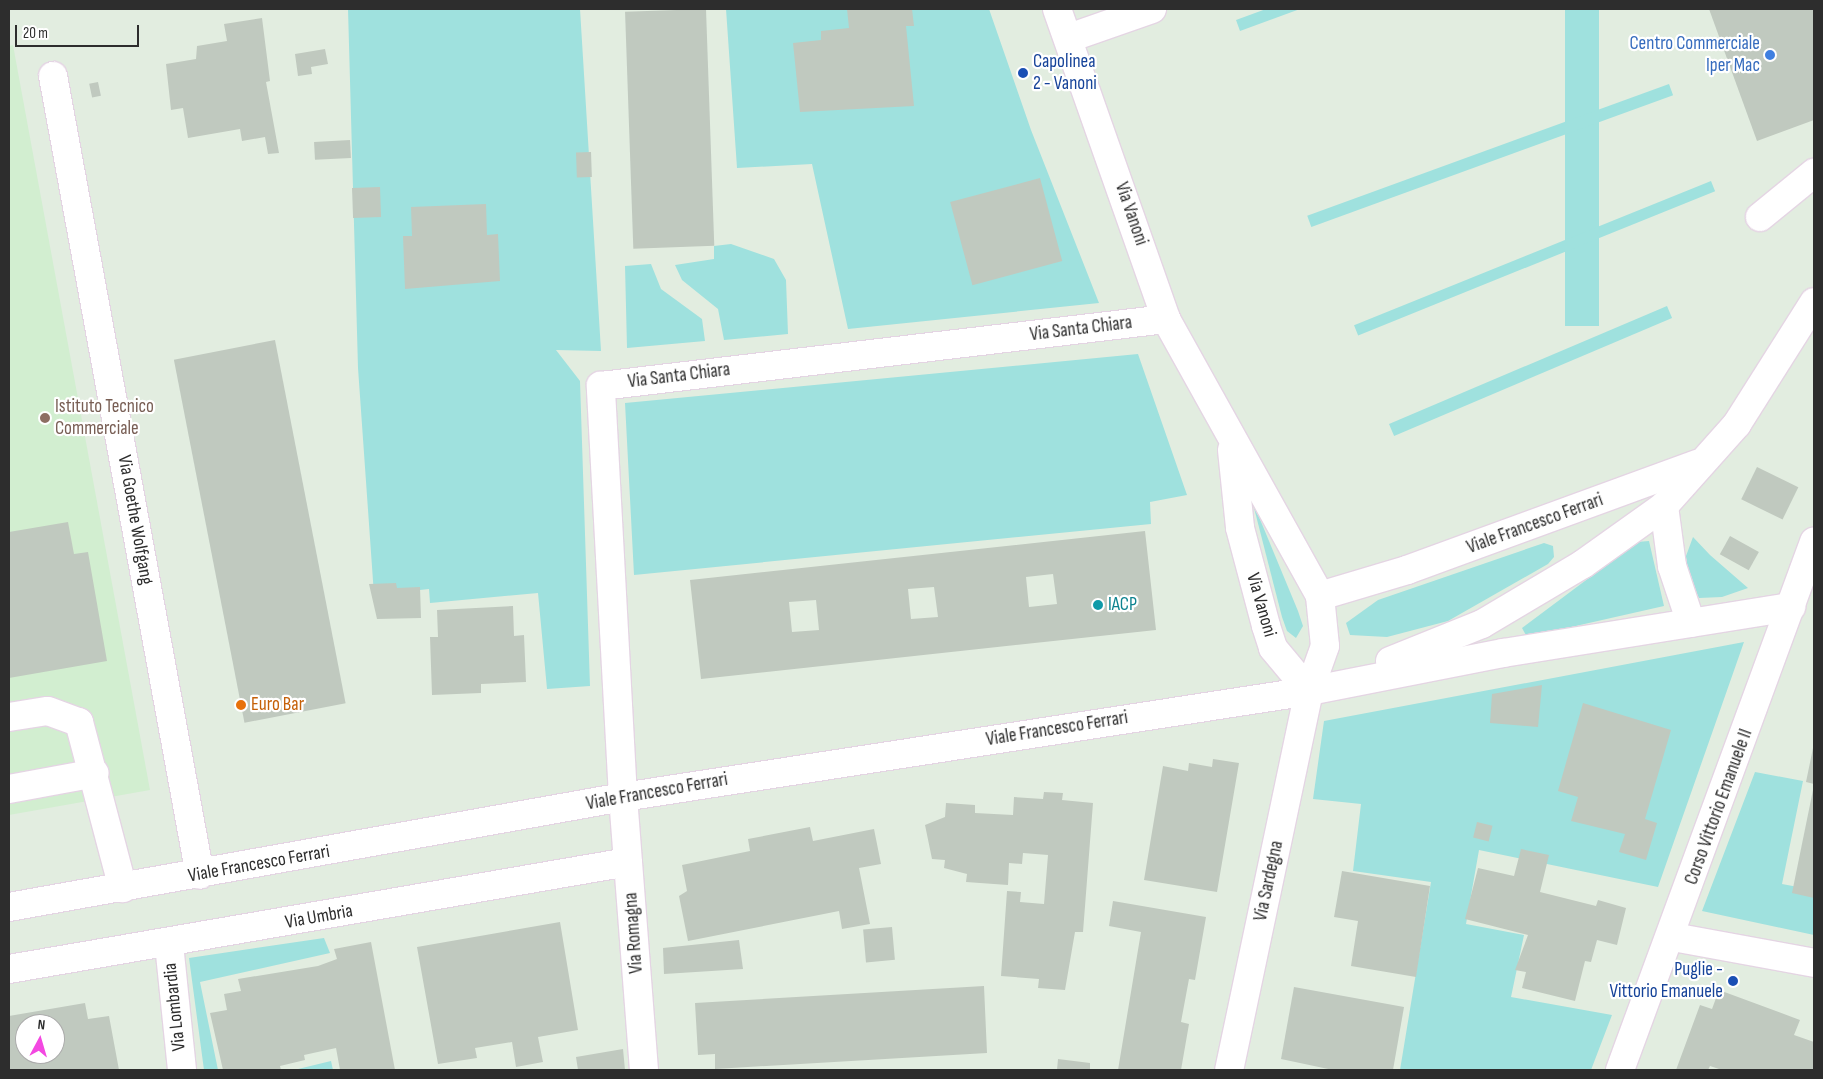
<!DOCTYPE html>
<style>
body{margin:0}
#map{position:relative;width:1823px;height:1079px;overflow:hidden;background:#e2ede0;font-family:"Sofia Sans Condensed",sans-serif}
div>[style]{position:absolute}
.education>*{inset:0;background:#d2eed0}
.green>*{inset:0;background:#9fe1de;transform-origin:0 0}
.building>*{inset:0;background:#c0c9bf;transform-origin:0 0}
.roads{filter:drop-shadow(1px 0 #e4d5e3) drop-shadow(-1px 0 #e4d5e3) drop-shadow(0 1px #e4d5e3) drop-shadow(0 -1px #e4d5e3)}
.minor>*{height:28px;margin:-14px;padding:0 14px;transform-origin:14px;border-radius:14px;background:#fff}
.dots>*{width:14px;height:14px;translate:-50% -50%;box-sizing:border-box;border:2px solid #fff;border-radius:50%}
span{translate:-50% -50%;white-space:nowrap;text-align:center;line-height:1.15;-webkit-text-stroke:4.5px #fff;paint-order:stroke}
.shop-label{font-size:19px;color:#366cbe}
.right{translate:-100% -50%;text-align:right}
.transit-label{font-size:19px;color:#164399}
.left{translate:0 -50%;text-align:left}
.street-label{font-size:19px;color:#2d2d2d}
.education-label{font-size:19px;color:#785e54}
.culture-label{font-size:19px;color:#0d838f}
.food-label{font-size:19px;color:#c56008}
.frame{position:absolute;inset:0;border:10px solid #2d2d2d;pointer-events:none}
.north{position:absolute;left:15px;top:1014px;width:50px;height:50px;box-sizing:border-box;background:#fff;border:1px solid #ababab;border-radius:50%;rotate:6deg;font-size:14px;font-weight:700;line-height:20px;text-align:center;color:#2d2d2d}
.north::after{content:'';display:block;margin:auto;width:18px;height:22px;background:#f348e1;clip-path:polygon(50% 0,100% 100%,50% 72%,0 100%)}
.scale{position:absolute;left:15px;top:25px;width:124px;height:22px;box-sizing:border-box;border:2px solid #2d2d2d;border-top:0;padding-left:6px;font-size:15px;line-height:18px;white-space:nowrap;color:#2d2d2d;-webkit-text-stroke:4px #fff;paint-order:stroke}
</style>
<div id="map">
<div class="education">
<i style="clip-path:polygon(13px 45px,150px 790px,9px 815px,9px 46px)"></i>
</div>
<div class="green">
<i style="clip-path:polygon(348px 9px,580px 9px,601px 351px,556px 350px,580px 381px,590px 686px,547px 689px,538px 593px,430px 603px,429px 589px,374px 595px,358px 368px)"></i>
<i style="clip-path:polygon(726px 9px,989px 9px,1031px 130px,1099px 303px,848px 329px,812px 164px,737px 168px)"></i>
<i style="clip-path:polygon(1266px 9px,1300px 9px,1240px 31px,1236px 20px)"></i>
<i style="left:1565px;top:9px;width:34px;height:317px"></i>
<i style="left:1669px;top:84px;width:12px;height:385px;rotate:70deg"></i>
<i style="left:1711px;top:181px;width:11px;height:385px;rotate:68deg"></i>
<i style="clip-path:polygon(731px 244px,774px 259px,786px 280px,788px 334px,724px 340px,718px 309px,682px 280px,675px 265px,714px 259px,714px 246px)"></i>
<i style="clip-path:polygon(651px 264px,661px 289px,702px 319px,705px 341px,627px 348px,625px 266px)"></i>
<i style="left:1667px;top:306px;width:13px;height:302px;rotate:67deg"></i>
<i style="clip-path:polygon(1138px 354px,1187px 495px,1150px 502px,1151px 524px,634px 575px,625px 403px)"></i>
<i style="clip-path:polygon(1252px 500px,1298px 611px,1303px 626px,1296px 638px,1287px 631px,1282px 617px)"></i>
<i style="clip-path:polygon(1693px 537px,1710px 555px,1748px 588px,1722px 597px,1699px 598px,1688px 576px,1686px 556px)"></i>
<i style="clip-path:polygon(1649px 541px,1664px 606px,1527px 637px,1522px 628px,1637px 542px)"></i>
<i style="clip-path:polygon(1544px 543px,1553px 546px,1554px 557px,1548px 564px,1448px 621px,1387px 637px,1350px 635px,1346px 623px,1378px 600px)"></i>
<i style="clip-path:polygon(1744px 642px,1658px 887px,1479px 850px,1466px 924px,1524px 935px,1511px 997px,1612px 1015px,1591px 1070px,1400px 1070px,1431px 882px,1353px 871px,1361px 804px,1313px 799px,1324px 721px)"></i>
<i style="clip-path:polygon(1755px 772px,1803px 781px,1782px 884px,1814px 890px,1814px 935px,1702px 911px)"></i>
<i style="clip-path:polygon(324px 938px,330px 953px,200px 982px,218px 1070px,204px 1070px,189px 958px)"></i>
<i style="clip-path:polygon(331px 1061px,333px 1070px,294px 1070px)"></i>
</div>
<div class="building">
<i style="left:706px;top:9px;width:237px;height:81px;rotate:88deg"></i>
<i style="clip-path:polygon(847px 9px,912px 9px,914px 26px,906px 26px,914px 106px,800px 112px,793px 43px,821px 40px,821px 31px,849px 28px)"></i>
<i style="clip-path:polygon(1709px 9px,1814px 9px,1814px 120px,1757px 141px)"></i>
<i style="clip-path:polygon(262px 18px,270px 81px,266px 82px,279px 153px,268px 154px,265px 137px,242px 141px,240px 129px,188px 138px,183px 108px,171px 110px,166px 64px,196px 59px,197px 46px,227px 41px,224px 24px)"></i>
<i style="clip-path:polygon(325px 49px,328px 64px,311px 67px,312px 74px,298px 76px,295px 54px)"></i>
<i style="left:98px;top:82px;width:14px;height:9px;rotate:78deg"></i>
<i style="left:350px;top:140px;width:18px;height:36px;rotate:87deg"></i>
<i style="left:591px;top:152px;width:25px;height:15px;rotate:88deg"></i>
<i style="left:1040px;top:178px;width:86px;height:93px;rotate:75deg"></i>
<i style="left:380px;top:187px;width:30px;height:28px;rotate:88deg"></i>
<i style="clip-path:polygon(486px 204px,487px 235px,498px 234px,500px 281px,405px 289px,403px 236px,412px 236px,411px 207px)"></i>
<i style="left:275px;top:340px;width:370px;height:103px;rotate:79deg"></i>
<i style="left:1757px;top:467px;width:46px;height:36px;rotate:26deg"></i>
<i style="clip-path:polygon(68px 522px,74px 554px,88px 552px,107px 661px,9px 678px,9px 532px)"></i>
<i style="clip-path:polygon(evenodd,1145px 531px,1156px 630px,701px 679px,690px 580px,1145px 531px,1053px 574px,1057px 604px,1029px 607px,1026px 577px,1053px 574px,1145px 531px,934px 587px,938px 617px,911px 619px,908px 589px,934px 587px,1145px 531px,816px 600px,819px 630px,792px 632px,789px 602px,816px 600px)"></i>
<i style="left:1730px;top:536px;width:33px;height:21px;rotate:29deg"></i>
<i style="clip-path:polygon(396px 583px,397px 588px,420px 587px,421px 618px,377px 619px,369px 584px)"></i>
<i style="clip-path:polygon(513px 606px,514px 636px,524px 635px,526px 682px,481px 684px,481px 693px,432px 695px,430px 637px,438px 637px,437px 610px)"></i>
<i style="clip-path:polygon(1542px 685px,1538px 727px,1490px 723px,1492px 694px)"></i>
<i style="clip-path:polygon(1583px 703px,1671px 730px,1645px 819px,1657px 823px,1646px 860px,1619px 852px,1625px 834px,1571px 821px,1578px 797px,1558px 791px)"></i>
<i style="clip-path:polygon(1813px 748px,1814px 749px,1814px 784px,1806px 782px)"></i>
<i style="clip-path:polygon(1213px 759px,1239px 763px,1217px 892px,1144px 880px,1163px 766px,1188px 771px,1189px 763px,1212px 767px)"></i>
<i style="clip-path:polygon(1814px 785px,1814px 898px,1792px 893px)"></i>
<i style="clip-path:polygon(1044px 792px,1063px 793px,1062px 800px,1093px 803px,1083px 932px,1075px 932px,1065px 990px,1038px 988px,1039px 979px,1001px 976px,1007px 891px,1021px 892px,1020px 902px,1044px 904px,1048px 855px,1023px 853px,1022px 864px,1009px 863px,1008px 885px,966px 882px,967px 874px,944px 868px,945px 860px,932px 859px,925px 825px,945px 817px,946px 803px,975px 805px,975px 813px,1013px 815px,1014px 797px,1043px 799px)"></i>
<i style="left:1477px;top:822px;width:16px;height:16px;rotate:14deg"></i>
<i style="clip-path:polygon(810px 827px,813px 841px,874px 829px,881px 864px,859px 868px,870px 924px,842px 929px,839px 911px,688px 941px,679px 896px,687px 891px,682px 865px,750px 851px,748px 839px)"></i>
<i style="clip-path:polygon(1521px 849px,1549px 855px,1540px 892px,1596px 906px,1598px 900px,1626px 908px,1617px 945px,1597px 940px,1591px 962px,1585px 961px,1575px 1001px,1522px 988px,1526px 972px,1515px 970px,1528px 935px,1465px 919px,1478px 868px,1514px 876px)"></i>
<i style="clip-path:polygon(1342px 871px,1430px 886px,1416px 977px,1351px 966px,1358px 921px,1334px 917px)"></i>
<i style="clip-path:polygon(1113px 901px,1206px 917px,1195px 980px,1189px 979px,1181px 1022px,1189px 1024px,1181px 1070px,1118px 1070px,1141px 932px,1109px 926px)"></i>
<i style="clip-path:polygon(560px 922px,578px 1030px,538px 1037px,543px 1062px,516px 1067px,512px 1042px,475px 1048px,477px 1058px,438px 1064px,417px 947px)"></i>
<i style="left:892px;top:927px;width:33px;height:29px;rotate:85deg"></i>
<i style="clip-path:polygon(739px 940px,743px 969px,664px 974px,663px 948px)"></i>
<i style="clip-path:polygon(371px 942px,395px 1070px,340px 1070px,336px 1048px,304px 1055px,305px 1060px,280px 1066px,281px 1070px,223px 1070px,210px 1013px,227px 1010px,224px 994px,241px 991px,238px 979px,318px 966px,337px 959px,334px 949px)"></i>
<i style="clip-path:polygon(984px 986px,987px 1053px,715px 1069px,715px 1054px,698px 1055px,695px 1003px)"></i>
<i style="clip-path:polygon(1294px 987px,1404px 1007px,1393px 1070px,1333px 1070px,1281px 1059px)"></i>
<i style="clip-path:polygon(1719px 990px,1800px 1020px,1794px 1035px,1814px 1042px,1814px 1070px,1722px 1070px,1710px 1066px,1708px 1070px,1676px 1070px,1700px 1005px,1712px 1009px)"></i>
<i style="clip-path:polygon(evenodd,85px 1003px,88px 1019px,109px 1016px,119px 1070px,9px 1070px,9px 1016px,85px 1003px,25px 1024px,55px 1024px,55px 1054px,25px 1054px,25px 1024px)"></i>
<i style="clip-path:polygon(623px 1049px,625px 1070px,578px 1070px,576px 1057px)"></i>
<i style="clip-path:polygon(1058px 1059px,1090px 1063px,1090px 1070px,1057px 1070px)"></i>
</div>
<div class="roads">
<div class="minor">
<i style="left:1057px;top:9px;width:329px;rotate:70.6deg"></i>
<i style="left:1166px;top:319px;width:317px;rotate:60.9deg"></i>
<i style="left:1320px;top:596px;width:50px;rotate:84.3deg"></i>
<i style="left:1325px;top:646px;width:48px;rotate:109.6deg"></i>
<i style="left:1309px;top:691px;width:387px;rotate:101.9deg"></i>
<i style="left:1069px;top:38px;width:88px;rotate:-19.3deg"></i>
<i style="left:53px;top:76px;width:812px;rotate:79.58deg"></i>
<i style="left:1760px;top:217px;width:70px;rotate:-39.2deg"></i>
<i style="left:1232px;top:450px;width:78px;rotate:84.1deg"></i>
<i style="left:1240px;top:528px;width:101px;rotate:75.1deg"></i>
<i style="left:1266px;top:626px;width:23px;rotate:72deg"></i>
<i style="left:1273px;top:648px;width:56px;rotate:50.1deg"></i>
<i style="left:1664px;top:506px;width:61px;rotate:82.4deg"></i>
<i style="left:1672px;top:566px;width:60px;rotate:71.6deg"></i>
<i style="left:1320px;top:596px;width:91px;rotate:-16.6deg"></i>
<i style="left:1407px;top:570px;width:309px;rotate:-20.1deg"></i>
<i style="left:1390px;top:661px;width:99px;rotate:-21.9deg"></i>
<i style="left:1482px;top:624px;width:117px;rotate:-30.7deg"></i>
<i style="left:1583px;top:564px;width:100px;rotate:-35.6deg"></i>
<i style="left:1664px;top:506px;width:110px;rotate:-48.3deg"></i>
<i style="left:1737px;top:424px;width:144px;rotate:-57.7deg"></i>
<i style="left:9px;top:717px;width:39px;rotate:-9deg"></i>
<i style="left:48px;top:711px;width:33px;rotate:20deg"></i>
<i style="left:79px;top:722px;width:172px;rotate:75.2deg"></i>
<i style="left:9px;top:789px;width:87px;rotate:-10.5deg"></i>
<i style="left:9px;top:907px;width:624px;rotate:-10.16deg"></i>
<i style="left:623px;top:797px;width:694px;rotate:-8.78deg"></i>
<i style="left:1309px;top:691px;width:198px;rotate:-11.1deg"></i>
<i style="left:1503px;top:653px;width:292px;rotate:-9.1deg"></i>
<i style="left:1673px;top:937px;width:143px;rotate:10.4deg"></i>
<i style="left:169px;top:944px;width:127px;rotate:84.1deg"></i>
<i style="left:9px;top:969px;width:628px;rotate:-9.81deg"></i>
<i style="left:644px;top:1070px;width:274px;rotate:-94.4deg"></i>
<i style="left:623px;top:797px;width:412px;rotate:-93.1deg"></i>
<i style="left:601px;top:386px;width:569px;rotate:-6.76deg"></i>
<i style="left:1620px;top:1070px;width:563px;rotate:-69.83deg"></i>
</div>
</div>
<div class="dots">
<i style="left:1770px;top:55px;background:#3f7fe0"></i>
<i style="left:1023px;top:73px;background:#1a4fb4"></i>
<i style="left:45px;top:418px;background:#8d6e63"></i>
<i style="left:1098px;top:605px;background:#0f9aa8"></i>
<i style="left:241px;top:705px;background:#e8710a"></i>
<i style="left:1733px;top:981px;background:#1a4fb4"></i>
</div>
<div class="shop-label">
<span class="right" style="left:1760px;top:55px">Centro Commerciale<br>Iper Mac</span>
</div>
<div class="transit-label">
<span class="left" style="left:1033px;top:73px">Capolinea<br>2 - Vanoni</span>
<span class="right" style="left:1723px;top:981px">Puglie -<br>Vittorio Emanuele</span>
</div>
<div class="street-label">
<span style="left:1131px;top:214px;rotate:71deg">Via Vanoni</span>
<span style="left:1081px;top:329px;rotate:-7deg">Via Santa Chiara</span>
<span style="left:679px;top:376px;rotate:-7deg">Via Santa Chiara</span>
<span style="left:135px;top:520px;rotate:80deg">Via Goethe Wolfgang</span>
<span style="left:1535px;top:524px;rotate:-20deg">Viale Francesco Ferrari</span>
<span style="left:1261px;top:605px;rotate:74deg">Via Vanoni</span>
<span style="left:1057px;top:729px;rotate:-9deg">Viale Francesco Ferrari</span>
<span style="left:657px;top:792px;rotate:-10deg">Viale Francesco Ferrari</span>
<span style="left:1719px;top:807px;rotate:-70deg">Corso Vittorio Emanuele II</span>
<span style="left:259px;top:864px;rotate:-10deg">Viale Francesco Ferrari</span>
<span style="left:1269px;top:881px;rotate:-78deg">Via Sardegna</span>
<span style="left:319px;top:917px;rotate:-10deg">Via Umbria</span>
<span style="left:634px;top:933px;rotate:-94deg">Via Romagna</span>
<span style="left:175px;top:1007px;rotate:-96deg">Via Lombardia</span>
</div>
<div class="education-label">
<span class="left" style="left:55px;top:418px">Istituto Tecnico<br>Commerciale</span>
</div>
<div class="culture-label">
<span class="left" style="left:1108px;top:605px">IACP</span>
</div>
<div class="food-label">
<span class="left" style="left:251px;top:705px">Euro Bar</span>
</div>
<div class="frame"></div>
<div class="north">N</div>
<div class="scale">20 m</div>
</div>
